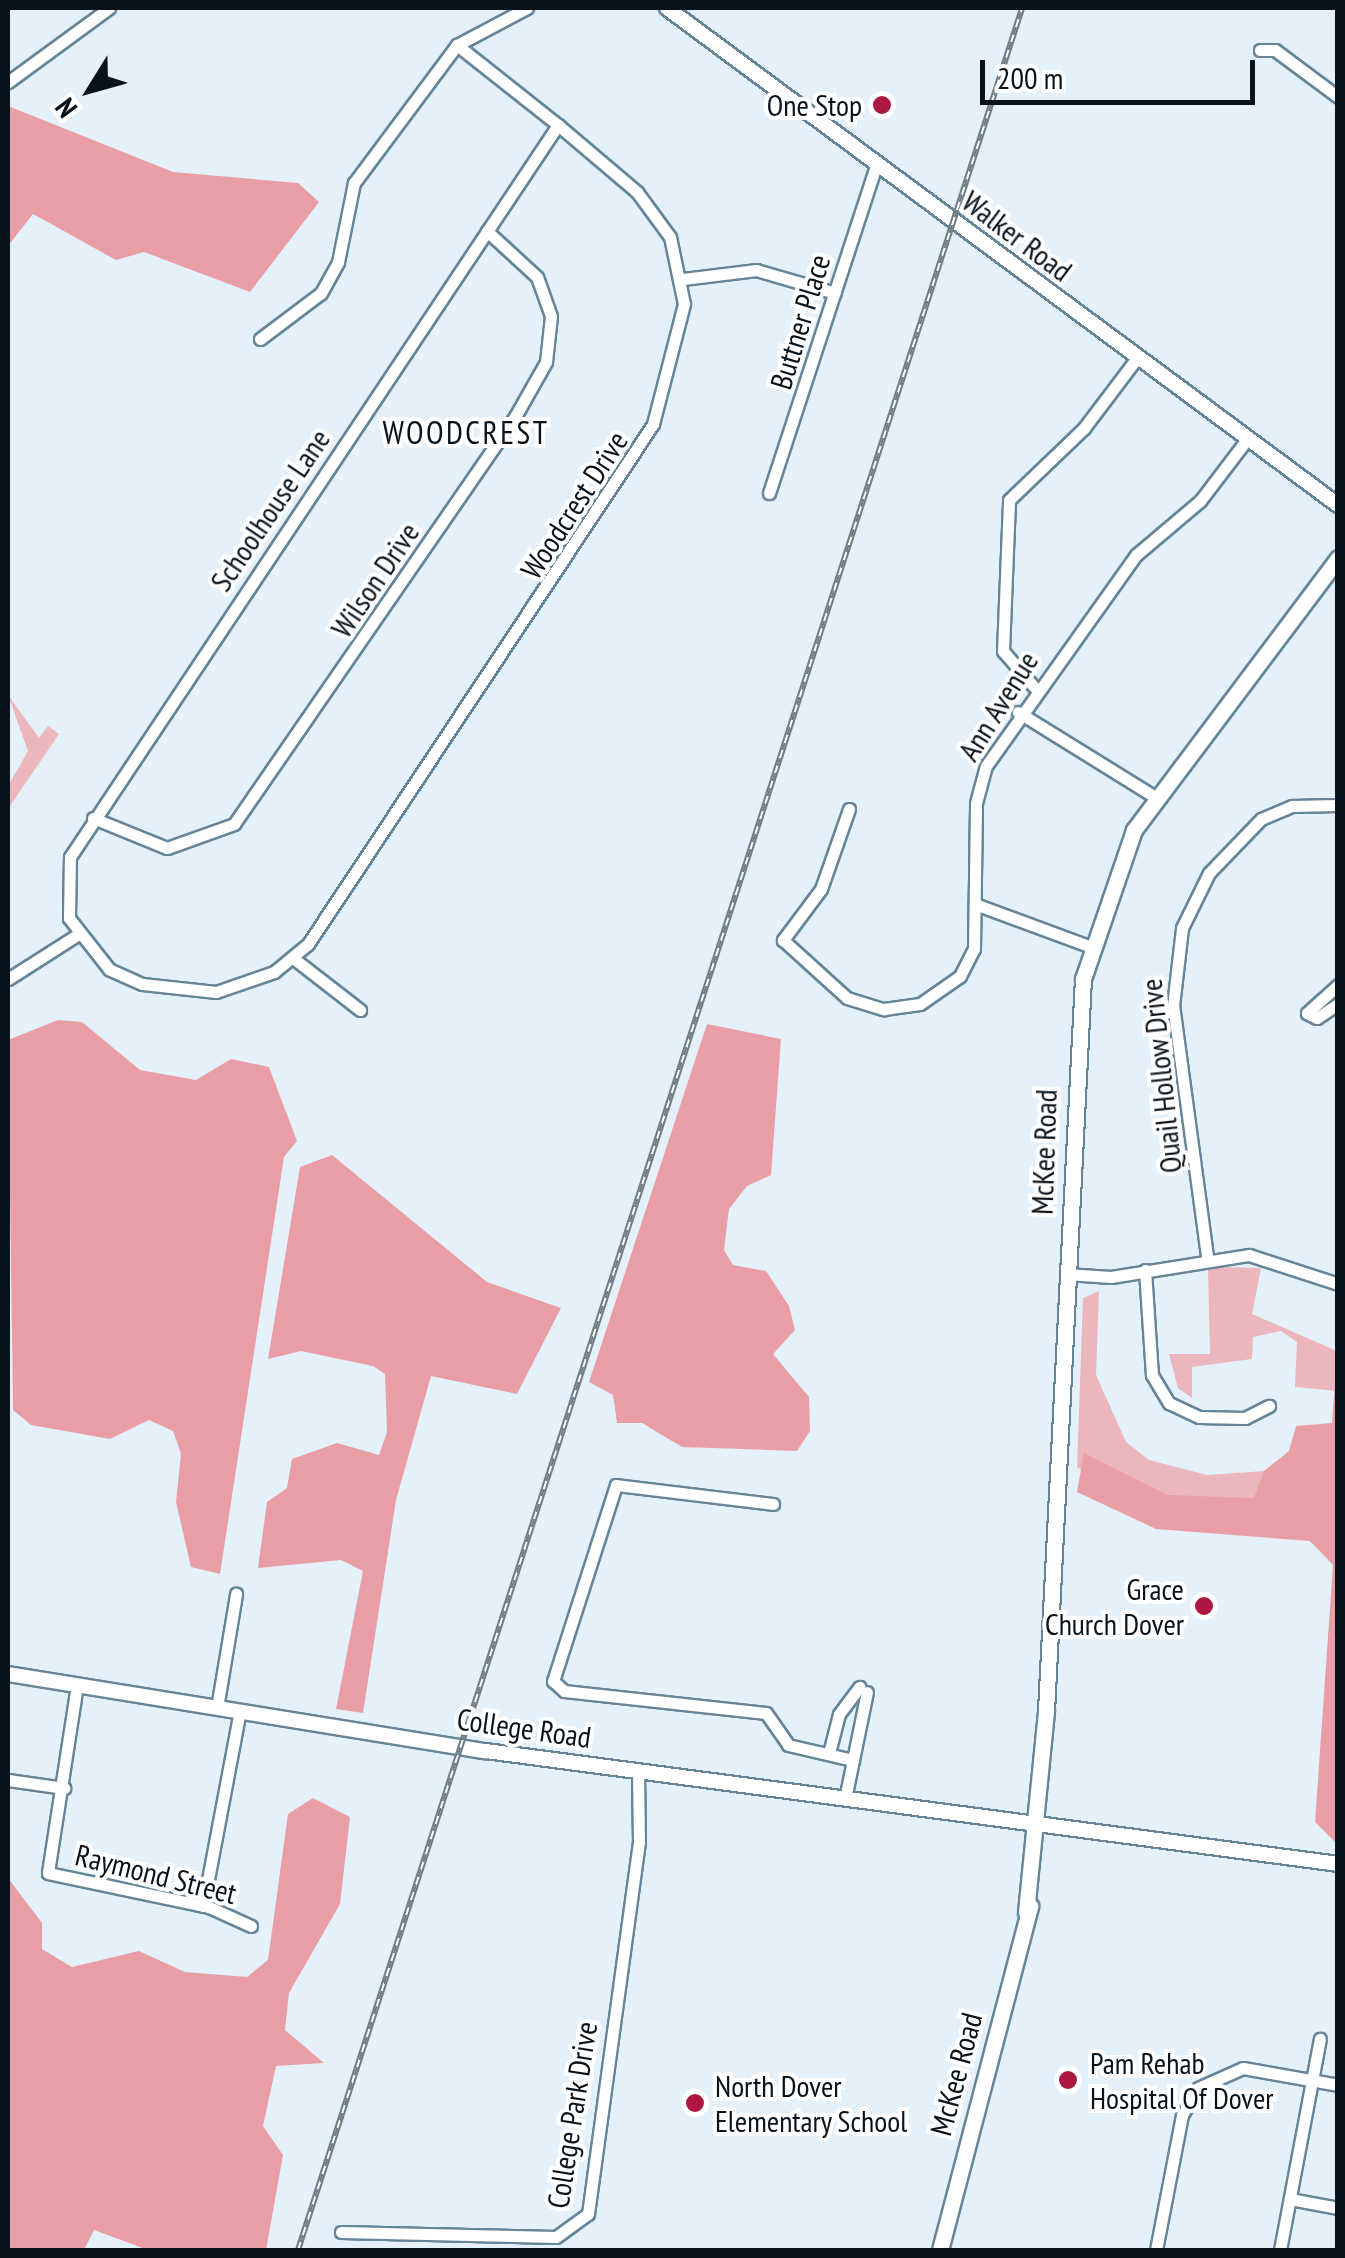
<!DOCTYPE html>
<style>
body{margin:0}
#map{position:relative;width:1345px;height:2258px;overflow:hidden;background:#e4f1fa;font-family:"PT Sans Narrow",sans-serif}
div>[style]{position:absolute}
.green>*{inset:0;background:#ebb7bc}
.forest>*{inset:0;background:#e99ea6}
.roads{filter:drop-shadow(2px 0 #668599) drop-shadow(-2px 0 #668599) drop-shadow(0 2px #668599) drop-shadow(0 -2px #668599)}
.minor>*{height:11px;margin:-5.5px;padding:0 5.5px;transform-origin:5.5px;border-radius:5.5px;background:#fff}
.tertiary>*{height:14px;margin:-7px;padding:0 7px;transform-origin:7px;border-radius:7px;background:#fff}
.secondary>*{height:15px;margin:-7.5px;padding:0 7.5px;transform-origin:7.5px;border-radius:7.5px;background:#fff}
.rail>*{height:6px;margin-top:-3px;transform-origin:0;background:repeating-linear-gradient(90deg,#fff 0 8px,#707c84 0 16px);box-sizing:border-box;border-block:2px solid #707c84}
.dots>*{width:28px;height:28px;translate:-50% -50%;box-sizing:border-box;border:5px solid #fff;border-radius:50%}
span{translate:-50% -50%;white-space:nowrap;text-align:center;line-height:1.15;-webkit-text-stroke:8px #fff;paint-order:stroke}
.poi-label{font-size:30px;color:#07121a}
.right{translate:-100% -50%;text-align:right}
.left{translate:0 -50%;text-align:left}
.street-label{font-size:30px;color:#07121a}
.neighbourhood-label{font-size:32px;color:#07121a;letter-spacing:2.5px}
.frame{position:absolute;inset:0;border:10px solid #07121a;pointer-events:none}
.north{position:absolute;left:40px;top:40px;width:100px;height:100px;-webkit-text-stroke:8px #fff;paint-order:stroke;rotate:233deg;font-size:28px;font-weight:700;line-height:40px;text-align:center;color:#07121a}
.north::after{content:'';display:block;margin:auto;width:35px;height:45px;background:#07121a;clip-path:polygon(50% 0,100% 100%,50% 72%,0 100%)}
.scale{position:absolute;left:980px;top:60px;width:275px;height:45px;box-sizing:border-box;border:5px solid #07121a;border-top:0;padding-left:12px;font-size:30px;line-height:35px;white-space:nowrap;color:#07121a;-webkit-text-stroke:8px #fff;paint-order:stroke}
</style>
<div id="map">
<div class="green">
<i style="clip-path:polygon(8px 695px,39px 738px,48px 726px,59px 734px,8px 809px,8px 786px,28px 751px)"></i>
<i style="clip-path:polygon(1219px 1267px,1261px 1268px,1252px 1314px,1337px 1351px,1337px 1391px,1295px 1387px,1297px 1342px,1281px 1331px,1253px 1337px,1252px 1359px,1192px 1367px,1192px 1398px,1178px 1388px,1169px 1354px,1210px 1354px,1208px 1269px)"></i>
<i style="clip-path:polygon(1099px 1291px,1096px 1375px,1126px 1442px,1149px 1460px,1207px 1475px,1281px 1470px,1337px 1427px,1253px 1524px,1121px 1494px,1077px 1467px,1083px 1298px)"></i>
</div>
<div class="forest">
<i style="clip-path:polygon(8px 106px,173px 172px,298px 183px,319px 202px,250px 292px,144px 252px,116px 260px,33px 214px,8px 246px)"></i>
<i style="clip-path:polygon(58px 1020px,82px 1022px,140px 1070px,196px 1080px,231px 1059px,269px 1067px,297px 1141px,284px 1157px,220px 1574px,191px 1567px,176px 1502px,181px 1454px,173px 1431px,149px 1420px,110px 1439px,31px 1425px,13px 1410px,8px 1040px)"></i>
<i style="clip-path:polygon(707px 1024px,781px 1039px,771px 1175px,747px 1186px,729px 1209px,724px 1250px,733px 1265px,766px 1271px,789px 1306px,795px 1330px,773px 1354px,809px 1397px,810px 1431px,797px 1451px,682px 1447px,642px 1423px,617px 1423px,613px 1395px,589px 1382px)"></i>
<i style="clip-path:polygon(332px 1155px,487px 1282px,561px 1308px,517px 1394px,431px 1376px,396px 1500px,363px 1713px,336px 1709px,363px 1571px,341px 1560px,258px 1568px,267px 1502px,287px 1488px,292px 1459px,337px 1443px,379px 1455px,387px 1432px,385px 1374px,373px 1366px,301px 1351px,268px 1359px,300px 1167px)"></i>
<i style="clip-path:polygon(1337px 1353px,1337px 1844px,1315px 1822px,1333px 1565px,1310px 1541px,1156px 1529px,1077px 1492px,1084px 1453px,1168px 1495px,1254px 1498px,1264px 1471px,1289px 1451px,1296px 1426px,1332px 1423px)"></i>
<i style="clip-path:polygon(313px 1798px,350px 1817px,340px 1904px,289px 1993px,285px 2030px,324px 2063px,276px 2066px,263px 2126px,283px 2155px,266px 2250px,148px 2250px,94px 2230px,84px 2250px,8px 2250px,8px 1878px,42px 1923px,42px 1949px,72px 1967px,139px 1951px,185px 1972px,247px 1977px,268px 1960px,288px 1814px)"></i>
</div>
<div class="roads">
<div class="minor">
<i style="left:457px;top:45px;width:129px;rotate:38.4deg"></i>
<i style="left:558px;top:125px;width:104px;rotate:40.3deg"></i>
<i style="left:637px;top:192px;width:56px;rotate:53.7deg"></i>
<i style="left:670px;top:237px;width:68px;rotate:78.2deg"></i>
<i style="left:684px;top:304px;width:124px;rotate:104.5deg"></i>
<i style="left:653px;top:424px;width:624px;rotate:123.56deg"></i>
<i style="left:308px;top:944px;width:44px;rotate:140.5deg"></i>
<i style="left:274px;top:972px;width:61px;rotate:161deg"></i>
<i style="left:216px;top:992px;width:74px;rotate:-173.8deg"></i>
<i style="left:142px;top:984px;width:36px;rotate:-156deg"></i>
<i style="left:109px;top:969px;width:65px;rotate:-128.1deg"></i>
<i style="left:69px;top:918px;width:61px;rotate:-89.1deg"></i>
<i style="left:70px;top:857px;width:880px;rotate:-56.31deg"></i>
<i style="left:1260px;top:50px;width:15px"></i>
<i style="left:1275px;top:50px;width:79px;rotate:36.7deg"></i>
<i style="left:8px;top:82px;width:125px;rotate:-36.2deg"></i>
<i style="left:683px;top:279px;width:74px;rotate:-7deg"></i>
<i style="left:756px;top:270px;width:82px;rotate:16.2deg"></i>
<i style="left:260px;top:339px;width:76px;rotate:-37deg"></i>
<i style="left:321px;top:293px;width:35px;rotate:-61deg"></i>
<i style="left:338px;top:262px;width:81px;rotate:-78.6deg"></i>
<i style="left:354px;top:183px;width:172px;rotate:-53.3deg"></i>
<i style="left:457px;top:45px;width:79px;rotate:-27.9deg"></i>
<i style="left:769px;top:493px;width:345px;rotate:-71.9deg"></i>
<i style="left:1035px;top:688px;width:49px;rotate:-130.9deg"></i>
<i style="left:1003px;top:651px;width:151px;rotate:-87.7deg"></i>
<i style="left:1009px;top:500px;width:104px;rotate:-43.8deg"></i>
<i style="left:1084px;top:428px;width:88px;rotate:-52.9deg"></i>
<i style="left:1018px;top:712px;width:161px;rotate:31.8deg"></i>
<i style="left:849px;top:809px;width:85px;rotate:109.3deg"></i>
<i style="left:821px;top:889px;width:64px;rotate:126.7deg"></i>
<i style="left:783px;top:940px;width:86px;rotate:42.2deg"></i>
<i style="left:847px;top:998px;width:39px;rotate:17deg"></i>
<i style="left:884px;top:1009px;width:36px;rotate:-8deg"></i>
<i style="left:920px;top:1004px;width:49px;rotate:-35deg"></i>
<i style="left:960px;top:976px;width:30px;rotate:-63deg"></i>
<i style="left:974px;top:949px;width:146px;rotate:-89.2deg"></i>
<i style="left:976px;top:803px;width:38px;rotate:-75deg"></i>
<i style="left:986px;top:766px;width:259px;rotate:-54.6deg"></i>
<i style="left:1136px;top:555px;width:84px;rotate:-40.2deg"></i>
<i style="left:1200px;top:501px;width:79px;rotate:-52.7deg"></i>
<i style="left:93px;top:818px;width:80px;rotate:22.1deg"></i>
<i style="left:167px;top:848px;width:71px;rotate:-19.7deg"></i>
<i style="left:234px;top:824px;width:497px;rotate:-55.4deg"></i>
<i style="left:516px;top:415px;width:61px;rotate:-60.5deg"></i>
<i style="left:546px;top:362px;width:46px;rotate:-83.8deg"></i>
<i style="left:551px;top:316px;width:41px;rotate:-109.7deg"></i>
<i style="left:537px;top:277px;width:68px;rotate:-137.4deg"></i>
<i style="left:975px;top:904px;width:124px;rotate:20.3deg"></i>
<i style="left:293px;top:958px;width:85px;rotate:37.8deg"></i>
<i style="left:8px;top:979px;width:82px;rotate:-32.5deg"></i>
<i style="left:1338px;top:985px;width:42px;rotate:137.9deg"></i>
<i style="left:1307px;top:1013px;width:11px;rotate:27deg"></i>
<i style="left:1317px;top:1018px;width:25px;rotate:-34deg"></i>
<i style="left:1207px;top:1256px;width:252px;rotate:-97.7deg"></i>
<i style="left:1173px;top:1006px;width:79px;rotate:-83.4deg"></i>
<i style="left:1182px;top:928px;width:61px;rotate:-63.9deg"></i>
<i style="left:1209px;top:873px;width:75px;rotate:-46.1deg"></i>
<i style="left:1261px;top:819px;width:34px;rotate:-23deg"></i>
<i style="left:1292px;top:806px;width:46px;rotate:-1.2deg"></i>
<i style="left:1145px;top:1270px;width:105px;rotate:86.2deg"></i>
<i style="left:1152px;top:1375px;width:33px;rotate:59deg"></i>
<i style="left:1169px;top:1403px;width:33px;rotate:25deg"></i>
<i style="left:1199px;top:1417px;width:46px;rotate:1.2deg"></i>
<i style="left:1245px;top:1418px;width:27px;rotate:-27deg"></i>
<i style="left:1066px;top:1274px;width:45px;rotate:3.8deg"></i>
<i style="left:1111px;top:1277px;width:140px;rotate:-9.1deg"></i>
<i style="left:1249px;top:1255px;width:94px;rotate:18deg"></i>
<i style="left:773px;top:1504px;width:158px;rotate:-173.1deg"></i>
<i style="left:616px;top:1485px;width:206px;rotate:107.8deg"></i>
<i style="left:553px;top:1681px;width:15px;rotate:42deg"></i>
<i style="left:564px;top:1691px;width:203px;rotate:6.2deg"></i>
<i style="left:766px;top:1713px;width:39px;rotate:55deg"></i>
<i style="left:788px;top:1745px;width:67px;rotate:13deg"></i>
<i style="left:77px;top:1685px;width:190px;rotate:98.8deg"></i>
<i style="left:48px;top:1873px;width:165px;rotate:11.9deg"></i>
<i style="left:209px;top:1907px;width:46px;rotate:24.3deg"></i>
<i style="left:217px;top:1708px;width:116px;rotate:-80.5deg"></i>
<i style="left:829px;top:1753px;width:40px;rotate:-75.6deg"></i>
<i style="left:839px;top:1714px;width:34px;rotate:-53deg"></i>
<i style="left:8px;top:1780px;width:57px;rotate:8.1deg"></i>
<i style="left:845px;top:1799px;width:109px;rotate:-78.4deg"></i>
<i style="left:203px;top:1906px;width:198px;rotate:-79.3deg"></i>
<i style="left:1290px;top:2199px;width:49px;rotate:10.6deg"></i>
<i style="left:341px;top:2232px;width:215px;rotate:1.3deg"></i>
<i style="left:556px;top:2237px;width:39px;rotate:-36deg"></i>
<i style="left:588px;top:2214px;width:374px;rotate:-82.2deg"></i>
<i style="left:639px;top:1843px;width:71px;rotate:-90.8deg"></i>
<i style="left:1156px;top:2250px;width:137px;rotate:-79.1deg"></i>
<i style="left:1182px;top:2115px;width:31px;rotate:-59deg"></i>
<i style="left:1198px;top:2088px;width:49px;rotate:-24deg"></i>
<i style="left:1243px;top:2068px;width:97px;rotate:10.1deg"></i>
<i style="left:1280px;top:2250px;width:215px;rotate:-79.3deg"></i>
</div>
<div class="tertiary">
<i style="left:667px;top:8px;width:835px;rotate:36.53deg"></i>
<i style="left:8px;top:1674px;width:484px;rotate:9.2deg"></i>
<i style="left:486px;top:1751px;width:859px;rotate:7.55deg"></i>
</div>
<div class="secondary">
<i style="left:1026px;top:1912px;width:202px;rotate:-84.3deg"></i>
<i style="left:1046px;top:1711px;width:733px;rotate:-87.11deg"></i>
<i style="left:1083px;top:979px;width:157px;rotate:-71.1deg"></i>
<i style="left:1134px;top:830px;width:340px;rotate:-53.1deg"></i>
<i style="left:940px;top:2250px;width:356px;rotate:-75.3deg"></i>
</div>
</div>
<div class="rail">
<i style="left:298px;top:2250px;width:2356px;rotate:-72.1deg"></i>
</div>
<div class="dots">
<i style="left:882px;top:105px;background:#ac1842"></i>
<i style="left:1204px;top:1606px;background:#ac1842"></i>
<i style="left:1068px;top:2080px;background:#ac1842"></i>
<i style="left:695px;top:2103px;background:#ac1842"></i>
</div>
<div class="poi-label">
<span class="right" style="left:862px;top:105px">One Stop</span>
<span class="right" style="left:1184px;top:1606px">Grace<br>Church Dover</span>
<span class="left" style="left:1090px;top:2080px">Pam Rehab<br>Hospital Of Dover</span>
<span class="left" style="left:715px;top:2103px">North Dover<br>Elementary School</span>
</div>
<div class="street-label">
<span style="left:1017px;top:236px;rotate:37deg">Walker Road</span>
<span style="left:800px;top:322px;rotate:-73deg">Buttner Place</span>
<span style="left:574px;top:505px;rotate:-57deg">Woodcrest Drive</span>
<span style="left:270px;top:510px;rotate:-56deg">Schoolhouse Lane</span>
<span style="left:375px;top:580px;rotate:-56deg">Wilson Drive</span>
<span style="left:998px;top:706px;rotate:-58deg">Ann Avenue</span>
<span style="left:1161px;top:1076px;rotate:-96deg">Quail Hollow Drive</span>
<span style="left:1044px;top:1152px;rotate:-88deg">McKee Road</span>
<span style="left:524px;top:1728px;rotate:8deg">College Road</span>
<span style="left:156px;top:1874px;rotate:14deg">Raymond Street</span>
<span style="left:956px;top:2074px;rotate:-75deg">McKee Road</span>
<span style="left:572px;top:2115px;rotate:-81deg">College Park Drive</span>
</div>
<div class="neighbourhood-label">
<span style="left:466px;top:432px">WOODCREST</span>
</div>
<div class="frame"></div>
<div class="north">N</div>
<div class="scale">200 m</div>
</div>
